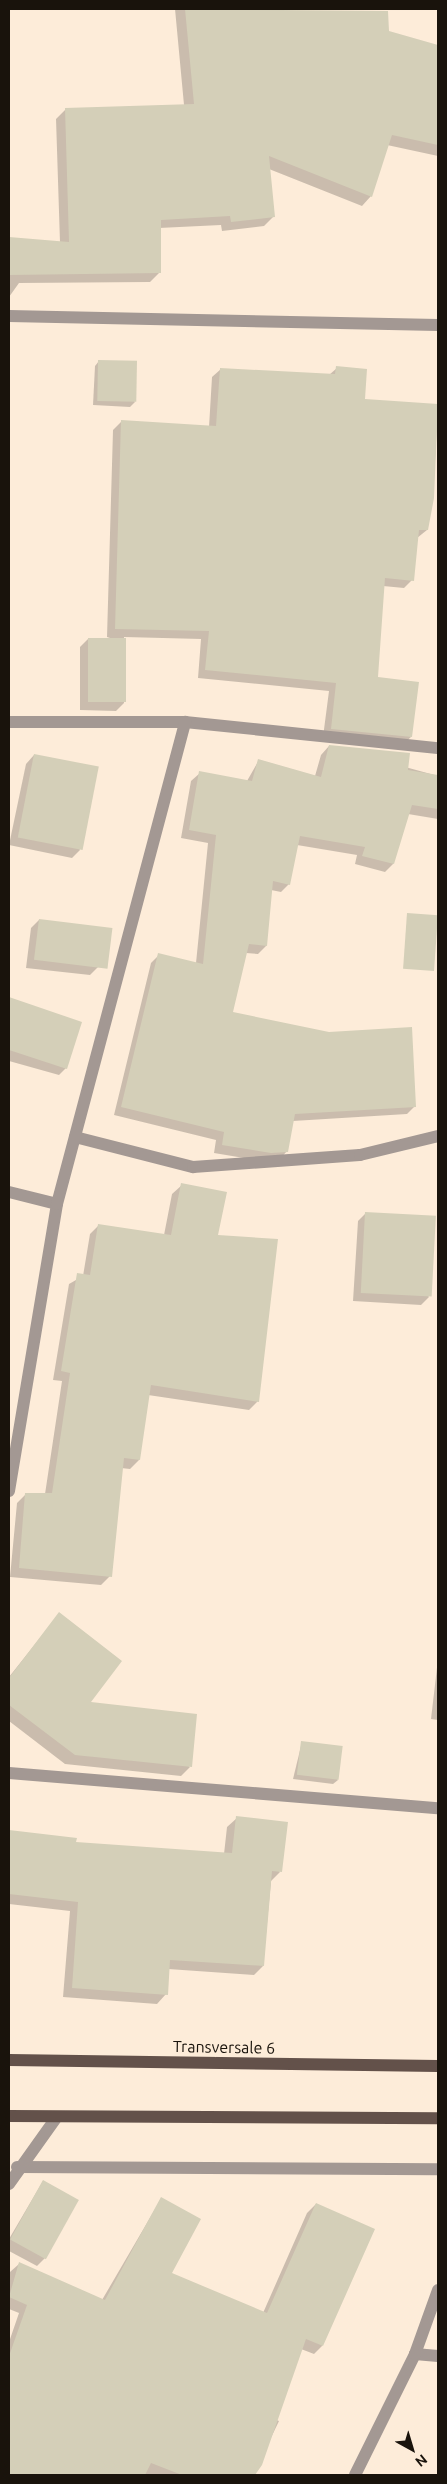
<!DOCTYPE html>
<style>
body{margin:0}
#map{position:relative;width:447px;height:2484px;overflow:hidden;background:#fdecd9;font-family:Ubuntu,sans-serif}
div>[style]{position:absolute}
.shadow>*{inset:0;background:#0003}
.building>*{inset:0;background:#d4cfb8;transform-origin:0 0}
.minor>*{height:12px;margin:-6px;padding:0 6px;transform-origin:6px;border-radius:6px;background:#a39893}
.major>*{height:12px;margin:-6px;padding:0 6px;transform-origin:6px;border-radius:6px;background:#63514a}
span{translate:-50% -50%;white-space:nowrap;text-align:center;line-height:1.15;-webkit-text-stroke:5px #fdecd9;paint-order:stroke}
.street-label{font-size:16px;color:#19130c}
.frame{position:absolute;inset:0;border:10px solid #19130c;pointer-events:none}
.north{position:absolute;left:387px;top:2424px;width:50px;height:50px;-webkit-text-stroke:4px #fdecd9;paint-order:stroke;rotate:141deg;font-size:14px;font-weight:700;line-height:20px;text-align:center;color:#19130c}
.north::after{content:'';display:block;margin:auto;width:18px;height:22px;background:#19130c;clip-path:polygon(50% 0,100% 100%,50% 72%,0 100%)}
</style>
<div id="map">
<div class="shadow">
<i style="clip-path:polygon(175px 9px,274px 9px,438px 46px,438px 156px,387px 145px,371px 196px,362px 206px,269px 169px,273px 217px,264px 226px,222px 231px,221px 225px,159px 228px,159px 273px,150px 282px,19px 283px,9px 297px,9px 239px,60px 243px,56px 119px,66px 109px,184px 105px)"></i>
<i style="clip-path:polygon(99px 361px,135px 402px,130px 407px,93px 405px,95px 366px)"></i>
<i style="clip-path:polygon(337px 368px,364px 400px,438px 405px,433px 498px,427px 530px,417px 538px,412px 580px,404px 588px,383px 586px,377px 678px,411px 737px,402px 745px,323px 737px,329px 691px,198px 678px,201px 639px,124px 637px,124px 703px,116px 711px,80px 710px,80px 647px,88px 639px,113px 639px,107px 637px,113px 430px,121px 422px,209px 427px,212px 377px,221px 369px,329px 375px)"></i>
<i style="clip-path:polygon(329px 746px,438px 776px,438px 819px,408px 814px,393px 864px,385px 872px,355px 864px,357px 855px,297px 845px,289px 884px,281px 892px,271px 890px,266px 946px,258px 954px,246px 953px,232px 1013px,415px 1106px,407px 1114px,293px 1121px,287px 1151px,279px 1160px,262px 1161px,214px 1153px,216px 1140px,114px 1115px,151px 963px,159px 955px,196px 963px,208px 843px,181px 838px,191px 781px,200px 773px,247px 781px,259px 760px,315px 776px,321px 755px)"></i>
<i style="clip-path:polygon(34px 755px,80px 850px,72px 858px,9px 845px,26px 764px)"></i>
<i style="clip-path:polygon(39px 920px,98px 967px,90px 975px,26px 968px,31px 928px)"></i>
<i style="clip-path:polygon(9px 998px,80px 1023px,66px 1068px,59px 1075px,9px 1061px)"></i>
<i style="clip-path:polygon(182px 1185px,258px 1401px,249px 1410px,148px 1395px,139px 1460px,130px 1469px,121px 1468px,110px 1576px,101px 1585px,10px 1577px,17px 1503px,26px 1494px,45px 1494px,62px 1381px,53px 1380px,69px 1284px,83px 1276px,90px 1234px,99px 1225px,164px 1235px,172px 1194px)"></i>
<i style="clip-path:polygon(366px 1213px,429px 1297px,421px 1305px,353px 1301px,358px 1221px)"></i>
<i style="clip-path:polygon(59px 1614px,88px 1703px,190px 1767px,181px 1776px,65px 1764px,9px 1721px,9px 1677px)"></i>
<i style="clip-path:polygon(438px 1659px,438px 1720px,431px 1719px)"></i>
<i style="clip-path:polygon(302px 1742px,338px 1780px,333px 1784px,293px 1779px)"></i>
<i style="clip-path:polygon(237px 1818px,280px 1872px,271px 1881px,263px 1966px,254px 1975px,168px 1969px,166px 1994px,157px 2004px,63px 1997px,70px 1911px,9px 1904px,9px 1831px,75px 1839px,75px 1843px,224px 1854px,227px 1827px)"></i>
<i style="clip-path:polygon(43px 2181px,45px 2258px,37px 2266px,9px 2251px,9px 2239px)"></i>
<i style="clip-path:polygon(161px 2199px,170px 2274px,263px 2313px,307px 2213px,316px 2204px,322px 2346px,314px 2354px,301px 2349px,274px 2419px,279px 2421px,253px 2475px,9px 2475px,9px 2342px,19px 2313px,9px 2309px,10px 2272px,19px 2264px,102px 2300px)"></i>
</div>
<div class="building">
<i style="clip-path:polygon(185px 9px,388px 11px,389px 31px,438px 45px,438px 145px,392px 135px,372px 197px,269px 156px,275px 217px,231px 222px,230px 216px,161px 220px,161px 273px,9px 275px,9px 237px,69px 242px,65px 108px,194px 104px)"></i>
<i style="left:98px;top:360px;width:39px;height:41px;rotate:1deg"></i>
<i style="clip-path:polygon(336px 366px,367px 369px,365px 399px,438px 404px,434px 498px,428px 530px,419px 530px,414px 581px,385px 578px,378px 677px,419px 682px,412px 737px,331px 729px,336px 683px,205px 670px,209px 631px,115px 629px,121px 420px,216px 426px,220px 368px,335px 374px)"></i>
<i style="left:88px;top:638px;width:38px;height:64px"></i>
<i style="clip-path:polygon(329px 745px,410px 753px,408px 770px,438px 775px,438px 809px,412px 805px,394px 864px,362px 856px,365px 847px,300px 836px,290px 885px,273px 881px,267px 946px,249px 944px,233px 1012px,329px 1032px,412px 1027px,416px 1107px,295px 1114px,288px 1152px,271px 1153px,222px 1145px,224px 1132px,121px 1107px,158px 953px,203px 964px,216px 835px,189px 830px,199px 771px,252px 781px,258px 759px,321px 777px)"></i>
<i style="left:34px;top:754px;width:66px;height:85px;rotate:11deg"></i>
<i style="left:407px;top:913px;width:31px;height:56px;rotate:4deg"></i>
<i style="left:39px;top:919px;width:74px;height:41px;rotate:7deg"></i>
<i style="clip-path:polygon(9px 997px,82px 1022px,67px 1069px,9px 1050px)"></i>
<i style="clip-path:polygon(181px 1183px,227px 1192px,218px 1235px,278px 1239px,259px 1402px,151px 1385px,140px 1460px,124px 1458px,112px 1577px,19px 1568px,25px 1493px,52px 1493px,70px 1373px,61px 1371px,77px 1273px,90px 1275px,98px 1224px,171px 1235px)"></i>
<i style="left:365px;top:1212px;width:71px;height:81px;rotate:3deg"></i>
<i style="clip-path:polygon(59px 1612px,122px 1661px,91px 1702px,197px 1714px,192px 1767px,75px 1755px,9px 1705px,9px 1678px)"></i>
<i style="left:301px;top:1741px;width:42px;height:34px;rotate:7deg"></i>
<i style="clip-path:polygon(236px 1816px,288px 1822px,282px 1872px,272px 1871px,264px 1966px,170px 1960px,168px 1995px,72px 1988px,78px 1902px,9px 1894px,9px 1830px,77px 1838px,76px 1842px,232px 1853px)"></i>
<i style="left:43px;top:2180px;width:41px;height:68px;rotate:29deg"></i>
<i style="clip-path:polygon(161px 2197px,201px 2219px,172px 2273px,267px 2313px,316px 2203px,375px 2229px,323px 2346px,306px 2339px,262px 2465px,255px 2475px,182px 2475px,151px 2463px,145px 2475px,9px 2475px,9px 2356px,27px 2305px,9px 2297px,19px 2262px,105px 2300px)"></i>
</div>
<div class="minor">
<i style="left:9px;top:316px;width:429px;rotate:1.2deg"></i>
<i style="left:9px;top:722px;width:176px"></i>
<i style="left:185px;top:722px;width:254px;rotate:5.9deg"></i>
<i style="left:75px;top:1137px;width:122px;rotate:14.3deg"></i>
<i style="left:193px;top:1167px;width:167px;rotate:-4.1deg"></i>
<i style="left:360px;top:1155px;width:80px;rotate:-13.7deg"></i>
<i style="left:9px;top:1192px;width:49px;rotate:14deg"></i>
<i style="left:9px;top:1491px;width:291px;rotate:-80.5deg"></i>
<i style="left:57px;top:1204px;width:499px;rotate:-75.1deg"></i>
<i style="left:9px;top:1773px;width:430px;rotate:4.7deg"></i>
<i style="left:17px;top:2167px;width:421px;rotate:0.3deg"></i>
<i style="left:9px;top:2184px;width:81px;rotate:-54.5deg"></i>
<i style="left:415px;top:2354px;width:23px;rotate:5deg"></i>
<i style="left:355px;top:2475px;width:135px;rotate:-63.6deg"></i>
<i style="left:415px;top:2354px;width:68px;rotate:-70.2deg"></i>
</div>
<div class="major">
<i style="left:9px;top:2060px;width:429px;rotate:0.8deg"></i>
<i style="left:9px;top:2116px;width:429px;rotate:0.3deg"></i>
</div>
<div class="street-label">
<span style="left:224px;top:2047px;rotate:1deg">Transversale 6</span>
</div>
<div class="frame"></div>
<div class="north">N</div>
</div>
